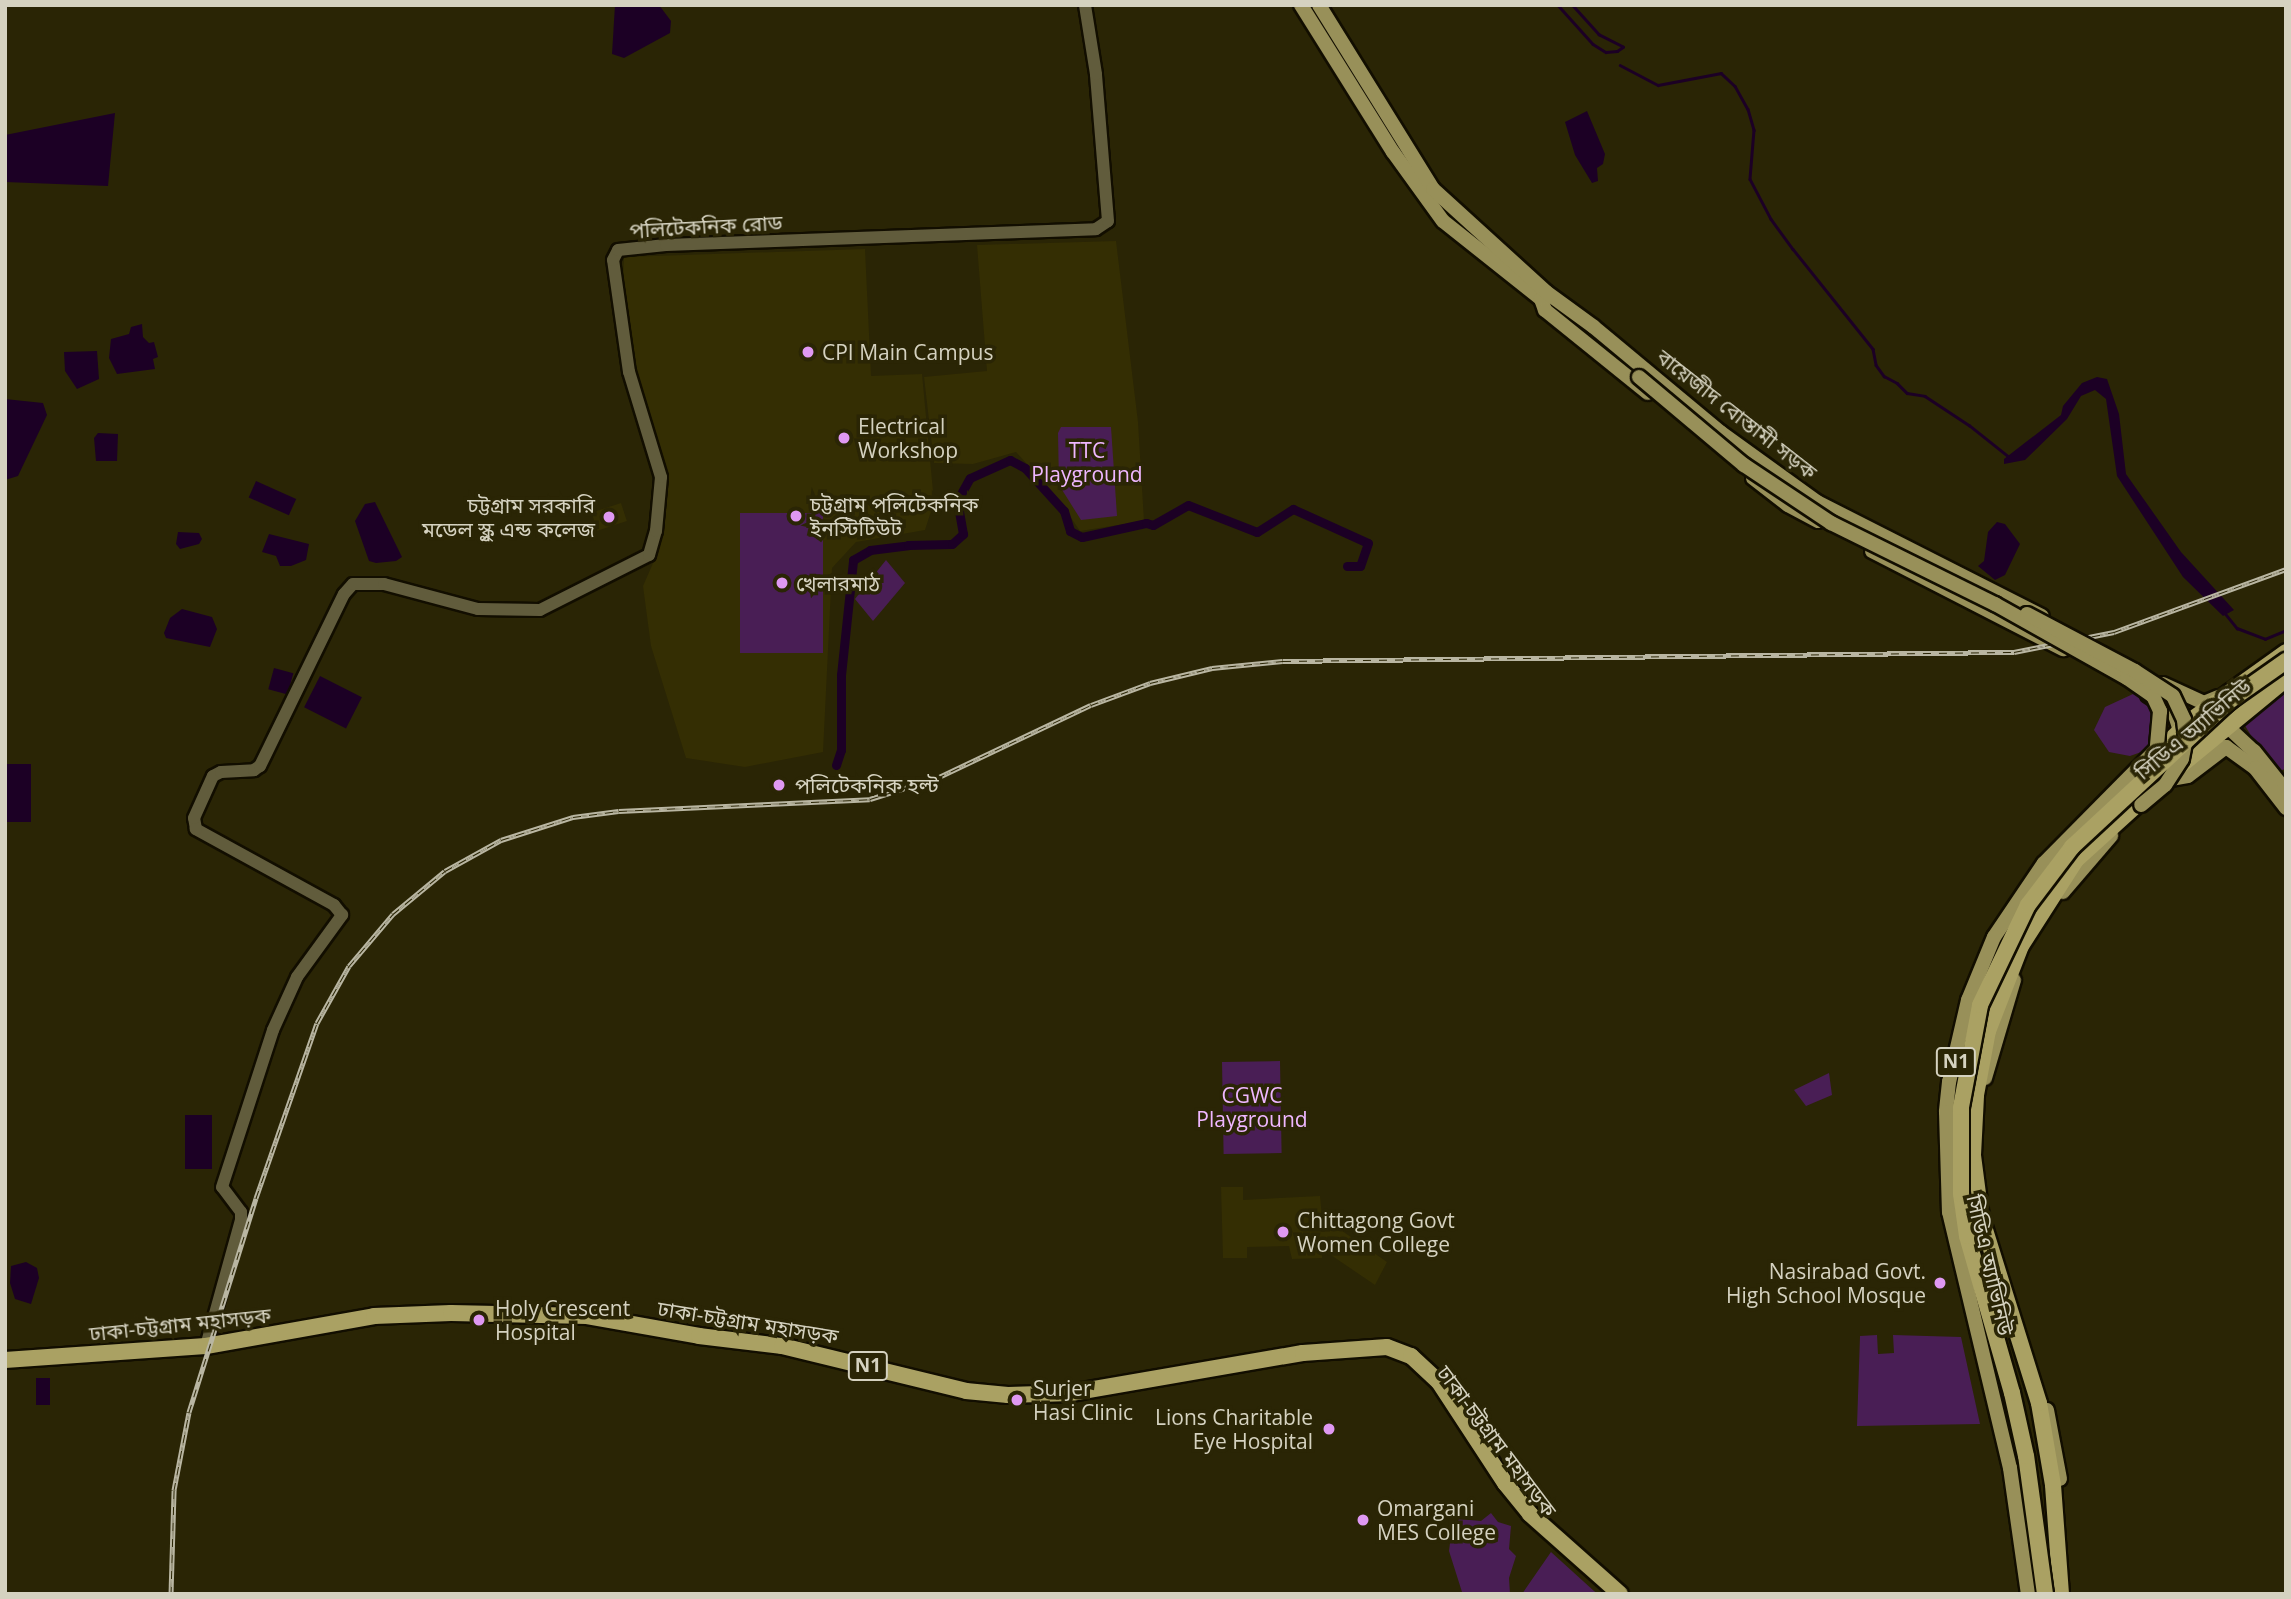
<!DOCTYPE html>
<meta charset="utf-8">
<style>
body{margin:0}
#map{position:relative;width:2291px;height:1599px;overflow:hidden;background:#2a2505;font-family:"Open Sans","Noto Sans Bengali",sans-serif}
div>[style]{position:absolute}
.built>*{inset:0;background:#342e03;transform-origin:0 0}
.green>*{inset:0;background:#491e55;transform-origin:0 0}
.water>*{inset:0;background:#1c0025;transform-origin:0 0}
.stream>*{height:2.5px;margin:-1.25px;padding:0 1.25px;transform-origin:1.25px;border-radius:1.25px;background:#1c0025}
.canal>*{height:9px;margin:-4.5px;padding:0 4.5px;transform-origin:4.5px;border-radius:4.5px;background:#1c0025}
.roads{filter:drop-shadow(2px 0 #120e00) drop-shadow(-2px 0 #120e00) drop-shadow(0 2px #120e00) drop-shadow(0 -2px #120e00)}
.secondary>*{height:12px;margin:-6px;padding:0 6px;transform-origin:6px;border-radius:6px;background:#615c3c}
.primary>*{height:14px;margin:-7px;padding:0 7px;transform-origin:7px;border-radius:7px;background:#989059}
.trunk>*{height:16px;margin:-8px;padding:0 8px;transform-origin:8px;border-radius:8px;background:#aaa163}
.rail>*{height:5px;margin-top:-2.5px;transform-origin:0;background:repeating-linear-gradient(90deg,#2a2505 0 8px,#b9b6a2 0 16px);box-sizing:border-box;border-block:2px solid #b9b6a2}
.bridges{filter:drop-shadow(2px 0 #120e00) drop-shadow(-2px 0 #120e00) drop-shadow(0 2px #120e00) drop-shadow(0 -2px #120e00)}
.primary-bridge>*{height:14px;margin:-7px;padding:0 7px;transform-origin:7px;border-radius:7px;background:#989059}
.trunk-bridge>*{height:16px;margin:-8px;padding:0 8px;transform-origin:8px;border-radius:8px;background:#aaa163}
.dots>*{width:19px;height:19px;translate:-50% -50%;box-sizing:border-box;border:4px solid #2a2505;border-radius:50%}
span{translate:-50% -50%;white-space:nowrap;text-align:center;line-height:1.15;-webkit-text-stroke:7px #2a2505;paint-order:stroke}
.shield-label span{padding:2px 5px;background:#2a2505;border:2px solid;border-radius:5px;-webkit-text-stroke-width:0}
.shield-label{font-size:19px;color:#d5d2c0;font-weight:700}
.street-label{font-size:21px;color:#d5d2c0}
.poi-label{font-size:21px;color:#d5d2c0}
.left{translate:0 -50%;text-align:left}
.right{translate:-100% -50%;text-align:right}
.park-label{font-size:21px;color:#efb7ff}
.frame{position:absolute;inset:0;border:7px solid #d5d2c0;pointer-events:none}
</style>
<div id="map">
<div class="built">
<i style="clip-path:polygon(1116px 241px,1138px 422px,1144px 521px,1080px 531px,1056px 496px,1016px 452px,973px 464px,934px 463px,924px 377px,987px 371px,977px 245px)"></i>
<i style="clip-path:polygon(865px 249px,871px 376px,922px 374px,934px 502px,925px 530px,856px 542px,832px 568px,823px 752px,745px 767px,686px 758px,651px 646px,643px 586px,657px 554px,667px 478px,642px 401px,626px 326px,622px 300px,624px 257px)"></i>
<i style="left:621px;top:503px;width:19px;height:31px;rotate:72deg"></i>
<i style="clip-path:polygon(1221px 1187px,1243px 1187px,1243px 1200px,1320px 1196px,1322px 1217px,1387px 1262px,1375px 1285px,1322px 1249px,1322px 1258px,1292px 1259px,1289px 1246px,1247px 1247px,1247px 1258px,1223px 1258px)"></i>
</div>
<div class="green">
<i style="clip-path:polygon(1061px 427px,1111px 427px,1117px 516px,1081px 520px,1059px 485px,1058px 433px)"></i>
<i style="left:740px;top:513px;width:83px;height:140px"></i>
<i style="clip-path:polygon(886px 560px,905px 583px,873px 621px,855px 599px)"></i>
<i style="clip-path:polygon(2286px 691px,2286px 769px,2273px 772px,2241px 719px)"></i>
<i style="clip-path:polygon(2133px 694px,2147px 697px,2167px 719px,2164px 733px,2144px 751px,2130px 756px,2109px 752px,2094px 730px,2105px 707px)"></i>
<i style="left:1280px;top:1061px;width:92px;height:58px;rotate:89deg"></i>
<i style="clip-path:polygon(1829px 1073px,1832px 1095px,1806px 1106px,1794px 1090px)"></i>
<i style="clip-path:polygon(1877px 1335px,1878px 1354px,1894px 1353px,1893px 1335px,1961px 1337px,1980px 1424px,1857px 1426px,1860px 1336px)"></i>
<i style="clip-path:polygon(1491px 1513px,1498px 1522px,1511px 1526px,1509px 1549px,1516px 1556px,1509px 1578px,1510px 1594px,1462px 1592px,1449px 1551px,1451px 1535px,1459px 1519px,1481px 1521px)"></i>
<i style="clip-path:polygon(1551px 1552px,1594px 1591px,1598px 1594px,1522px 1594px)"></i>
</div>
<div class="water">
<i style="clip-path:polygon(615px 5px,659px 5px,671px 21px,670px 33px,624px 58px,612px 54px)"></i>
<i style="clip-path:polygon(1587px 111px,1605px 154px,1603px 164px,1597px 168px,1598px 181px,1592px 183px,1575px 155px,1565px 122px)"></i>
<i style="clip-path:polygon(115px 113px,108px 186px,5px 182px,5px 135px)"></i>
<i style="clip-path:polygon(142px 324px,143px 337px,149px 343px,154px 342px,158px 357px,153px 359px,155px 369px,117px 374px,109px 358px,111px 339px,129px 334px,131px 327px)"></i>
<i style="clip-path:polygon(97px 351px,99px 379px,77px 389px,65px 371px,64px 352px)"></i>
<i style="clip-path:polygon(2097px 377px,2107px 379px,2119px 414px,2126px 474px,2181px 552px,2234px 610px,2223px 616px,2183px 577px,2117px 476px,2106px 399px,2095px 390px,2081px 396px,2067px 419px,2025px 460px,2004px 464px,2004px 459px,2061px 415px,2063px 406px,2082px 383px)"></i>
<i style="clip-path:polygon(5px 399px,43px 403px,47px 415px,18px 476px,5px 480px)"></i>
<i style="clip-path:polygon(98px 433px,118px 434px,117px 461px,96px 461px,94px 438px)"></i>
<i style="left:256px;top:481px;width:44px;height:18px;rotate:24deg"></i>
<i style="clip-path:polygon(375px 502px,402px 557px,396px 561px,376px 563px,369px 561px,355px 521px,365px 504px)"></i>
<i style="clip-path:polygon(1997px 522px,2005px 524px,2020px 544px,2005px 575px,1995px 580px,1978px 566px,1984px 561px,1988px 532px)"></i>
<i style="clip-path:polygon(178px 532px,199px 533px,202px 539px,199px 544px,180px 549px,176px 544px)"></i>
<i style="clip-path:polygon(269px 534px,309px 544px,306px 560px,291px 566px,280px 566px,276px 556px,262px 552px)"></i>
<i style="clip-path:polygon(182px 609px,212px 617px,217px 629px,210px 647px,166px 638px,164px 633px,170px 618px)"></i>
<i style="left:274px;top:668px;width:20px;height:22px;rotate:15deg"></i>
<i style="left:320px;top:676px;width:47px;height:35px;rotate:27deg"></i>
<i style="left:5px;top:764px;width:26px;height:58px"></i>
<i style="left:185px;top:1115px;width:27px;height:54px"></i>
<i style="clip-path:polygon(26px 1262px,37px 1268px,39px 1278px,31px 1304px,15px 1299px,10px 1283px,11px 1266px)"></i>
<i style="left:36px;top:1378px;width:14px;height:27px"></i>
</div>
<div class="stream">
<i style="left:1558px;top:5px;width:52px;rotate:48.1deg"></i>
<i style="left:1593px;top:44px;width:15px;rotate:32deg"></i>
<i style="left:1606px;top:52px;width:11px;rotate:-5deg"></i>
<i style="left:1617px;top:51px;width:7px;rotate:-34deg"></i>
<i style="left:1623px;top:47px;width:27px;rotate:-153deg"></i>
<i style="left:1599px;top:35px;width:40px;rotate:-132deg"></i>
<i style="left:1620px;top:65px;width:43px;rotate:27.8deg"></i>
<i style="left:1658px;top:85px;width:64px;rotate:-10.8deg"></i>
<i style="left:1721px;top:73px;width:19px;rotate:43deg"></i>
<i style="left:1735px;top:86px;width:26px;rotate:61deg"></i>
<i style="left:1748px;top:109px;width:22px;rotate:74deg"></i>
<i style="left:1754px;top:130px;width:49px;rotate:94.7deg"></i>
<i style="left:1750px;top:179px;width:45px;rotate:62.3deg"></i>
<i style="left:1771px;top:219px;width:37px;rotate:54deg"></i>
<i style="left:1793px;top:249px;width:128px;rotate:51.3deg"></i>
<i style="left:1873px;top:349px;width:16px;rotate:79deg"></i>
<i style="left:1876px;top:365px;width:14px;rotate:54deg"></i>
<i style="left:1884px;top:376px;width:15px;rotate:28deg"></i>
<i style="left:1897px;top:383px;width:14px;rotate:45deg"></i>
<i style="left:1907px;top:393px;width:18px;rotate:9deg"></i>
<i style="left:1925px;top:396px;width:53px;rotate:33.4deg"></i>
<i style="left:1969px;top:425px;width:50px;rotate:38.5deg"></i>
<i style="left:2224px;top:612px;width:21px;rotate:51deg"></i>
<i style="left:2237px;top:628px;width:30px;rotate:21deg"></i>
<i style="left:2265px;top:639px;width:23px;rotate:-23deg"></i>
</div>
<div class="canal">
<i style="left:836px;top:765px;width:16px;rotate:-72deg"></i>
<i style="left:841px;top:750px;width:75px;rotate:-90deg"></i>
<i style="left:841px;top:675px;width:116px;rotate:-84deg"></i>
<i style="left:853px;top:560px;width:20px;rotate:-30deg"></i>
<i style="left:870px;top:550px;width:38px;rotate:-7deg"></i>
<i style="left:908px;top:545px;width:44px;rotate:-1.3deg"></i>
<i style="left:952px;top:544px;width:15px;rotate:-42deg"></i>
<i style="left:963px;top:534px;width:34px;rotate:-100deg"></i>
<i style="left:957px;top:501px;width:26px;rotate:-61deg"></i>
<i style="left:970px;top:478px;width:44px;rotate:-24.2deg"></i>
<i style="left:1010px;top:460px;width:17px;rotate:28deg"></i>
<i style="left:1025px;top:468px;width:58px;rotate:47.8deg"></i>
<i style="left:1064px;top:511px;width:21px;rotate:73deg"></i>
<i style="left:1070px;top:531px;width:13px;rotate:27deg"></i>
<i style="left:1082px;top:537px;width:66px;rotate:-12.3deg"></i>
<i style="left:1146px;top:523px;width:7px;rotate:16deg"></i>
<i style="left:1153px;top:525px;width:40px;rotate:-29.7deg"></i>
<i style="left:1188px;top:505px;width:74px;rotate:21.4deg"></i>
<i style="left:1257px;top:532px;width:43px;rotate:-32.6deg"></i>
<i style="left:1293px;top:509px;width:82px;rotate:24.4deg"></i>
<i style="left:1368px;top:543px;width:24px;rotate:109deg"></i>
<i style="left:1360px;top:566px;width:13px;rotate:180deg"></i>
</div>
<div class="roads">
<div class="secondary">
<i style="left:206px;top:1346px;width:131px;rotate:-74.5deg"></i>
<i style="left:241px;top:1220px;width:8px;rotate:-90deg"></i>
<i style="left:241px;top:1212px;width:31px;rotate:-127deg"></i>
<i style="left:222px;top:1187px;width:165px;rotate:-72deg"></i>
<i style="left:273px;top:1030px;width:58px;rotate:-65.6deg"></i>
<i style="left:297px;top:977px;width:77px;rotate:-54deg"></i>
<i style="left:342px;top:915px;width:13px;rotate:-129deg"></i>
<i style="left:334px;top:905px;width:158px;rotate:-151.2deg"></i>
<i style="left:196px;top:829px;width:11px;rotate:-100deg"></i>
<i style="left:194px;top:818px;width:46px;rotate:-65.7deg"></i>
<i style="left:213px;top:776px;width:9px;rotate:-27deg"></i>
<i style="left:221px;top:772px;width:33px;rotate:-3deg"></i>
<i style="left:254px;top:770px;width:7px;rotate:-34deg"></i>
<i style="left:260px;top:766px;width:191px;rotate:-64deg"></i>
<i style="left:344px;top:594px;width:13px;rotate:-48deg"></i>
<i style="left:353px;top:584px;width:31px"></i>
<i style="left:384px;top:584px;width:97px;rotate:14.9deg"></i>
<i style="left:478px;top:609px;width:62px;rotate:0.9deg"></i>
<i style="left:540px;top:610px;width:122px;rotate:-26.8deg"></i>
<i style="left:649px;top:555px;width:25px;rotate:-74deg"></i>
<i style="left:656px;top:531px;width:54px;rotate:-84.7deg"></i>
<i style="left:661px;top:477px;width:110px;rotate:-106.9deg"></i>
<i style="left:629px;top:372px;width:113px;rotate:-98.1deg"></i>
<i style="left:613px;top:260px;width:11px;rotate:-63deg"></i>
<i style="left:618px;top:250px;width:48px;rotate:-5.9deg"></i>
<i style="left:666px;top:245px;width:430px;rotate:-2.1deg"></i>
<i style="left:1096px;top:229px;width:14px;rotate:-34deg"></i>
<i style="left:1108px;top:221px;width:147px;rotate:-94.7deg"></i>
<i style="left:1096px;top:74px;width:70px;rotate:-99.1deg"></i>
</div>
<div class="primary">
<i style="left:1301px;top:5px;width:173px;rotate:58deg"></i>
<i style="left:1393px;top:152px;width:85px;rotate:54.1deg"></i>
<i style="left:1443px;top:221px;width:125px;rotate:38.5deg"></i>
<i style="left:1541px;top:299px;width:12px;rotate:70deg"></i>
<i style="left:1545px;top:310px;width:132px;rotate:38.9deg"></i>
<i style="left:1319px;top:5px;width:216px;rotate:58.2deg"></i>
<i style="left:1433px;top:189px;width:153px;rotate:42.3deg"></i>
<i style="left:1546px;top:292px;width:59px;rotate:36.1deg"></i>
<i style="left:1594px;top:327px;width:164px;rotate:39.8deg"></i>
<i style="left:1720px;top:432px;width:120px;rotate:35.8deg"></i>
<i style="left:1817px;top:502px;width:252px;rotate:26.9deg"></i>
<i style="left:1753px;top:478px;width:44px;rotate:37.6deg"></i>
<i style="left:1788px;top:505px;width:34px;rotate:28deg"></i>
<i style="left:1872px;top:551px;width:215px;rotate:27.2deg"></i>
<i style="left:2163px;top:684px;width:45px;rotate:24.9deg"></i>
<i style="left:2204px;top:703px;width:15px;rotate:-23deg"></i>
<i style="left:2148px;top:695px;width:31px;rotate:33deg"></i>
<i style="left:2174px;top:712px;width:16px;rotate:72deg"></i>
<i style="left:2198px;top:724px;width:32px;rotate:9deg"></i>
<i style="left:2230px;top:729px;width:33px;rotate:43deg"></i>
<i style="left:2254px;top:751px;width:51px;rotate:51.3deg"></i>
<i style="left:2165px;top:780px;width:23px;rotate:-10deg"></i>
<i style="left:2188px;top:776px;width:48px;rotate:-37.3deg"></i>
<i style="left:2226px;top:747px;width:36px;rotate:36deg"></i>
<i style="left:2255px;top:768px;width:51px;rotate:52.2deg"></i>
<i style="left:2063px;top:892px;width:74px;rotate:-49.4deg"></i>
<i style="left:1985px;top:1078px;width:102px;rotate:-73.5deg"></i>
<i style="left:2047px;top:1410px;width:70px;rotate:79.3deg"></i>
</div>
<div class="trunk">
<i style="left:2150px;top:760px;width:57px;rotate:-44.3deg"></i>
<i style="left:2191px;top:720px;width:117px;rotate:-35.6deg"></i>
<i style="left:2174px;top:771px;width:145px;rotate:-39.4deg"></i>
<i style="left:5px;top:1360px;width:201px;rotate:-4deg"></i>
<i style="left:206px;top:1346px;width:171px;rotate:-10.1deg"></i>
<i style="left:374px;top:1316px;width:77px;rotate:-2.2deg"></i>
<i style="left:451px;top:1313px;width:136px;rotate:1.3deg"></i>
<i style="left:587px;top:1316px;width:114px;rotate:10.1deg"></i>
<i style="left:699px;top:1336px;width:84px;rotate:6.9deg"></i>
<i style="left:782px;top:1346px;width:189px;rotate:13.7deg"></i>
<i style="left:966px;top:1391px;width:42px;rotate:5.4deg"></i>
<i style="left:1008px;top:1395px;width:63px;rotate:-1.8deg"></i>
<i style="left:1071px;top:1393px;width:235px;rotate:-9.8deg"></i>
<i style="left:1303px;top:1353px;width:84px;rotate:-4.1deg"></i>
<i style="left:1387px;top:1347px;width:26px;rotate:21deg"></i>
<i style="left:1411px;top:1356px;width:38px;rotate:43deg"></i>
<i style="left:1439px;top:1382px;width:121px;rotate:56.8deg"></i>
<i style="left:1505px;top:1483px;width:40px;rotate:51deg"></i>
<i style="left:1530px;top:1514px;width:120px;rotate:41.6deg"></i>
<i style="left:2061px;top:1594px;width:109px;rotate:-94.2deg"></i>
<i style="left:2053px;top:1485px;width:83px;rotate:-99.7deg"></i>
<i style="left:2039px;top:1403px;width:195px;rotate:-107.3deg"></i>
<i style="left:1981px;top:1217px;width:63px;rotate:-97.4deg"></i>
<i style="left:1973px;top:1155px;width:60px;rotate:-87.1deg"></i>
<i style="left:1976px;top:1095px;width:65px;rotate:-79.4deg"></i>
<i style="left:1988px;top:1031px;width:91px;rotate:-68.8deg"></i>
<i style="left:2021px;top:946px;width:102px;rotate:-57.4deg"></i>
<i style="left:2076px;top:860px;width:100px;rotate:-42.2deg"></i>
</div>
</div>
<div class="rail">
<i style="left:171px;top:1594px;width:104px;rotate:-88.3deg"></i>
<i style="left:174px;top:1490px;width:79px;rotate:-79.1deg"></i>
<i style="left:189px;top:1412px;width:224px;rotate:-72.6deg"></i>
<i style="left:256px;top:1198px;width:185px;rotate:-70.8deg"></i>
<i style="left:317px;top:1023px;width:65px;rotate:-60.7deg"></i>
<i style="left:349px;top:966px;width:68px;rotate:-49.8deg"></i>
<i style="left:393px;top:914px;width:67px;rotate:-39.6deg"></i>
<i style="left:445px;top:871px;width:64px;rotate:-29deg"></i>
<i style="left:501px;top:840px;width:76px;rotate:-17.7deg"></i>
<i style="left:573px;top:817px;width:46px;rotate:-7.4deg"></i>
<i style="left:619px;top:811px;width:251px;rotate:-2.7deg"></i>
<i style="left:870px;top:799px;width:70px;rotate:-17.4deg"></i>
<i style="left:937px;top:778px;width:170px;rotate:-25.4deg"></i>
<i style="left:1091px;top:705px;width:63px;rotate:-20.4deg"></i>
<i style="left:1150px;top:683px;width:64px;rotate:-13.6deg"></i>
<i style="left:1212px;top:668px;width:71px;rotate:-5.6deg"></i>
<i style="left:1283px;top:661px;width:731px;rotate:-0.71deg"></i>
<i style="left:2014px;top:652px;width:102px;rotate:-11.3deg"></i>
<i style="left:2114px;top:632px;width:183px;rotate:-20.1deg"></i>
</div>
<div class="bridges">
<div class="primary-bridge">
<i style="left:1639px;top:377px;width:137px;rotate:40deg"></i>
<i style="left:1744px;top:465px;width:105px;rotate:33.7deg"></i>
<i style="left:1831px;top:523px;width:183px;rotate:26.3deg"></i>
<i style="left:1995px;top:604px;width:151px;rotate:29.3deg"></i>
<i style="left:2127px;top:678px;width:32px;rotate:35deg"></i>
<i style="left:2153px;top:696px;width:17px;rotate:65deg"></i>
<i style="left:2160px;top:711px;width:38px;rotate:95deg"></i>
<i style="left:2157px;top:749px;width:161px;rotate:134.7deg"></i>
<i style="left:2044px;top:863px;width:89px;rotate:124deg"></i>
<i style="left:1994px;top:937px;width:68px;rotate:112.4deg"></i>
<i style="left:1968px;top:1000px;width:84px;rotate:103deg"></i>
<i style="left:1949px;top:1082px;width:30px;rotate:96deg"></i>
<i style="left:1946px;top:1112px;width:100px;rotate:88.3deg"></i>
<i style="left:1949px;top:1212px;width:263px;rotate:76.6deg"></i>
<i style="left:2010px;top:1468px;width:127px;rotate:81.9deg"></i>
<i style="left:2027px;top:614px;width:122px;rotate:27.8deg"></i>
<i style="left:2135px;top:671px;width:45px;rotate:33.3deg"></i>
<i style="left:2173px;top:696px;width:26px;rotate:65deg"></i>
<i style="left:2184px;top:720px;width:18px;rotate:84deg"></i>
<i style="left:2186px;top:738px;width:21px;rotate:101deg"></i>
<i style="left:2182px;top:759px;width:31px;rotate:123deg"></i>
<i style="left:2165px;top:785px;width:31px;rotate:140deg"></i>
</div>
<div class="trunk-bridge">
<i style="left:2045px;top:1594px;width:139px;rotate:-97.8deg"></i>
<i style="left:2026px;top:1456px;width:65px;rotate:-102.5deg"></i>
<i style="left:2012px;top:1393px;width:163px;rotate:-106deg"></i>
<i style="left:1967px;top:1236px;width:42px;rotate:-98.1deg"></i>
<i style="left:1961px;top:1194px;width:87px;rotate:-90deg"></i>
<i style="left:1961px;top:1107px;width:104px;rotate:-79.4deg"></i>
<i style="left:1980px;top:1005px;width:111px;rotate:-64.4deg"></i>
<i style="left:2028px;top:905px;width:73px;rotate:-52.8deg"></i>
<i style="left:2072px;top:847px;width:214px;rotate:-42.9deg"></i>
<i style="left:2229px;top:701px;width:70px;rotate:-35.1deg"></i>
</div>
</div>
<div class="dots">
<i style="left:808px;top:352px;background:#df98f2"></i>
<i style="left:844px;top:438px;background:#df98f2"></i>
<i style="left:796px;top:516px;background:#df98f2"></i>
<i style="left:609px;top:517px;background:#df98f2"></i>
<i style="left:782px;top:583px;background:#df98f2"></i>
<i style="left:779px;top:785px;background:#df98f2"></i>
<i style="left:1283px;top:1232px;background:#df98f2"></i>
<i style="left:1940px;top:1283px;background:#df98f2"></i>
<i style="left:479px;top:1320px;background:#df98f2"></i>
<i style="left:1017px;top:1400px;background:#df98f2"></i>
<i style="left:1329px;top:1429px;background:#df98f2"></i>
<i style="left:1363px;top:1520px;background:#df98f2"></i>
</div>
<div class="shield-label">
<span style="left:1956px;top:1062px">N1</span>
<span style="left:868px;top:1366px">N1</span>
</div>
<div class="street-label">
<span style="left:706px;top:226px;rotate:-3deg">পলিটেকনিক রোড</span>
<span style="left:1737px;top:414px;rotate:38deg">বায়েজীদ বোস্তামী সড়ক</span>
<span style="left:2193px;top:729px;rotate:-40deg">সিডিএ অ্যাভিনিউ</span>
<span style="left:1990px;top:1265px;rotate:77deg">সিডিএ অ্যাভিনিউ</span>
<span style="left:748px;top:1322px;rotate:9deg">ঢাকা-চট্টগ্রাম মহাসড়ক</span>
<span style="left:180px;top:1324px;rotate:-6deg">ঢাকা-চট্টগ্রাম মহাসড়ক</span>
<span style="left:1497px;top:1441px;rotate:53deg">ঢাকা-চট্টগ্রাম মহাসড়ক</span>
</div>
<div class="poi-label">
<span class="left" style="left:822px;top:352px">CPI Main Campus</span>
<span class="left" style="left:858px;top:438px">Electrical<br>Workshop</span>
<span class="left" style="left:810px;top:516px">চট্টগ্রাম পলিটেকনিক<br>ইনস্টিটিউট</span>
<span class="right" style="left:595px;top:517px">চট্টগ্রাম সরকারি<br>মডেল স্কুল এন্ড কলেজ</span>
<span class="left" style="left:796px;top:583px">খেলারমাঠ</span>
<span class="left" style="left:795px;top:785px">পলিটেকনিক হল্ট</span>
<span class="left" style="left:1297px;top:1232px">Chittagong Govt<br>Women College</span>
<span class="right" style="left:1926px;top:1283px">Nasirabad Govt.<br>High School Mosque</span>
<span class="left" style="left:495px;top:1320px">Holy Crescent<br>Hospital</span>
<span class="left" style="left:1033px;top:1400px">Surjer<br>Hasi Clinic</span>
<span class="right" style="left:1313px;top:1429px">Lions Charitable<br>Eye Hospital</span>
<span class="left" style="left:1377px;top:1520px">Omargani<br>MES College</span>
</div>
<div class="park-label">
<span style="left:1087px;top:462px">TTC<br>Playground</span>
<span style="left:1252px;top:1107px">CGWC<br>Playground</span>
</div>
<div class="frame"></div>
</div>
